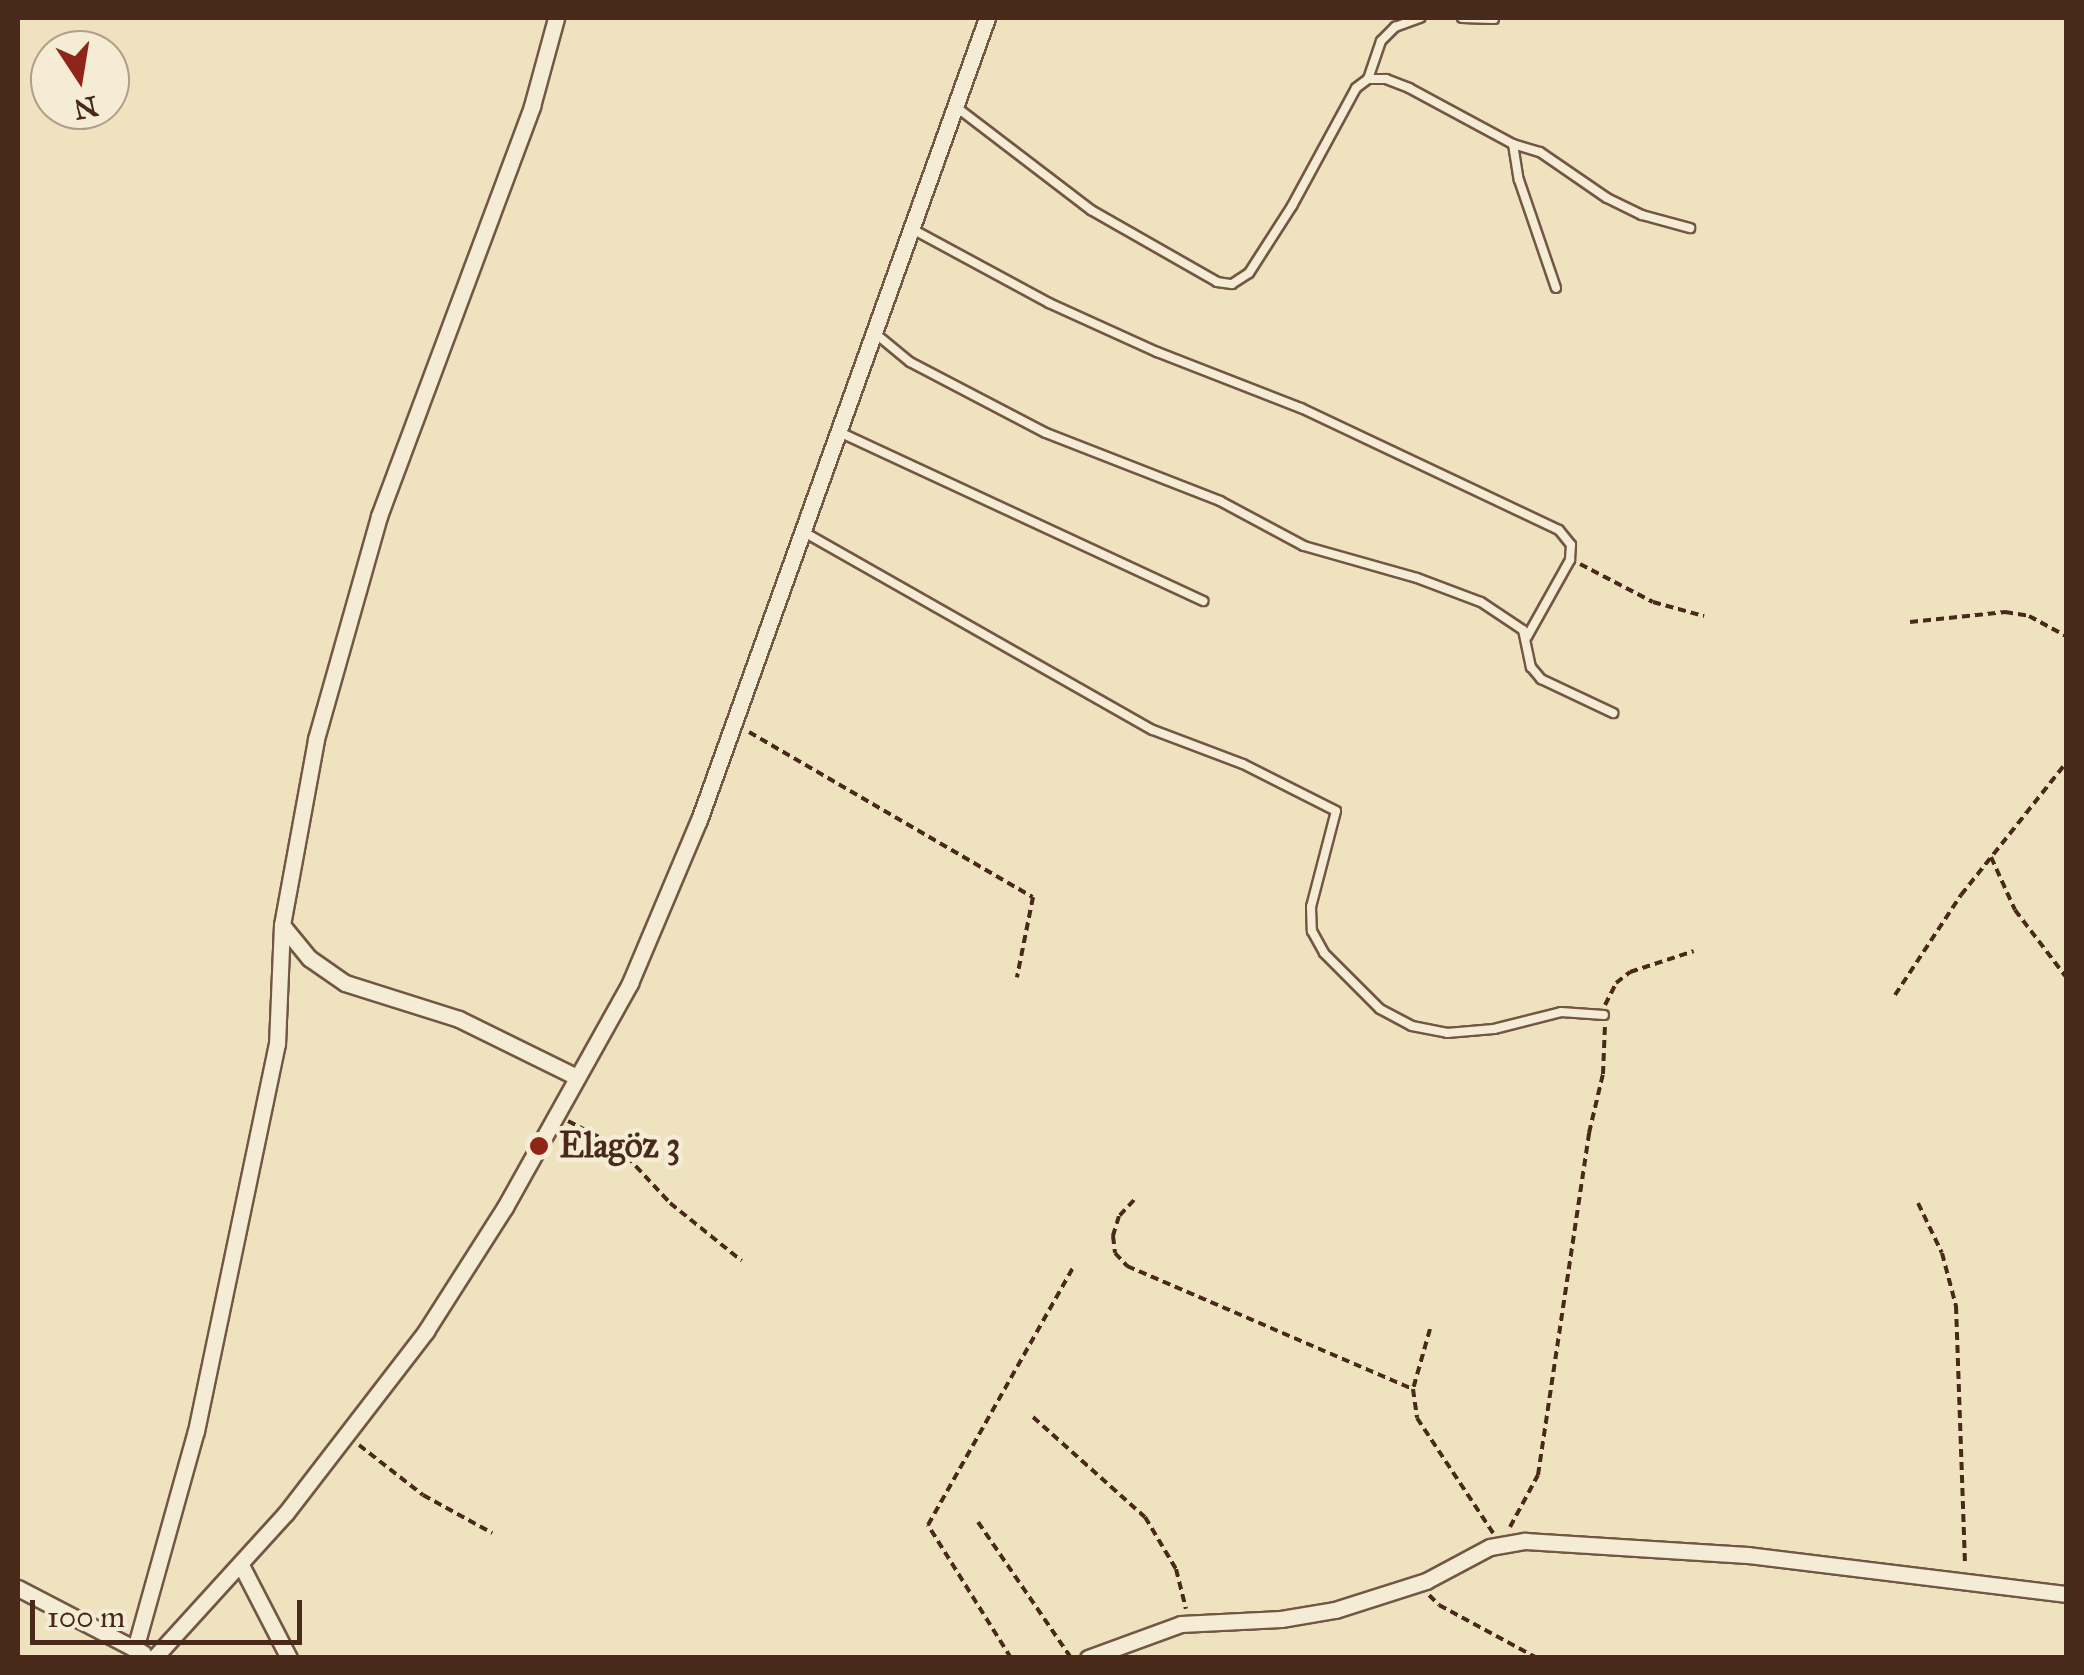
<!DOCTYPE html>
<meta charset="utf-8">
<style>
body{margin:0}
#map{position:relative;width:2084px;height:1675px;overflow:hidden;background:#efe2bf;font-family:"IM FELL Great Primer",serif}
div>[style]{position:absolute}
.path>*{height:4px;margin-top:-2px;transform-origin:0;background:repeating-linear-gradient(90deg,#49291a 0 8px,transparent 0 13px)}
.roads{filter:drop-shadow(2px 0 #725743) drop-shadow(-2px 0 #725743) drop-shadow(0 2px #725743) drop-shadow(0 -2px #725743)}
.lane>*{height:8px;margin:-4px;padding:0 4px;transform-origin:4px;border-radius:4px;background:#f5ecd5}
.street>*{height:15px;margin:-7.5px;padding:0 7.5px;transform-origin:7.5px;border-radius:7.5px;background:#f5ecd5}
.dots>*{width:28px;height:28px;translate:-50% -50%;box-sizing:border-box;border:5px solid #f5ecd5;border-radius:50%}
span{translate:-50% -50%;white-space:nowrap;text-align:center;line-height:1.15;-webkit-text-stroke:9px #f5ecd5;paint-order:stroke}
.poi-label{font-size:35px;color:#49291a;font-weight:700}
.left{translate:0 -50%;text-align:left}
.frame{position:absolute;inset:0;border:20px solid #49291a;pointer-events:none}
.north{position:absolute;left:30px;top:30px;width:100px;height:100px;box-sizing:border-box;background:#f5ecd5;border:2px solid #b09e8a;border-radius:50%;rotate:168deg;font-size:28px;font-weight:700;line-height:40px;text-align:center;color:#49291a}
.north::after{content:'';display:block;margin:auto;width:35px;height:45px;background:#8f2418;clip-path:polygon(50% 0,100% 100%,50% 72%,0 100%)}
.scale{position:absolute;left:30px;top:1600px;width:272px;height:45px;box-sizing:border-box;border:5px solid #49291a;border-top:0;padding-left:12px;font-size:30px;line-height:35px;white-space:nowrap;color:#49291a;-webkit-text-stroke:8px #f5ecd5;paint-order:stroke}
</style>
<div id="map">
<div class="path">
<i style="left:1580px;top:564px;width:82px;rotate:27.5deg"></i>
<i style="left:1653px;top:602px;width:53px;rotate:15.4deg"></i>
<i style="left:1910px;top:622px;width:96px;rotate:-6deg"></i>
<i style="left:2005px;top:612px;width:24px;rotate:9deg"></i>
<i style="left:2029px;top:616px;width:42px;rotate:28.4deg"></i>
<i style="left:749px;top:732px;width:328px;rotate:30.2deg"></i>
<i style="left:1033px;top:897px;width:82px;rotate:101.3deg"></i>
<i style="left:1991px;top:857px;width:58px;rotate:65.6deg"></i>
<i style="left:2015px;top:910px;width:84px;rotate:52.7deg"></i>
<i style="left:1895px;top:995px;width:120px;rotate:-56.6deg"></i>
<i style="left:1961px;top:895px;width:169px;rotate:-51.5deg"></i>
<i style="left:1605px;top:1005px;width:25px;rotate:-63deg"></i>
<i style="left:1616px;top:983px;width:18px;rotate:-38deg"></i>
<i style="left:1630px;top:972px;width:67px;rotate:-18.2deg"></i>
<i style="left:568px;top:1121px;width:56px;rotate:27.5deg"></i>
<i style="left:618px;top:1147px;width:76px;rotate:47.1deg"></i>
<i style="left:670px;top:1203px;width:92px;rotate:38.9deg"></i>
<i style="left:1134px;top:1200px;width:22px;rotate:133deg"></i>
<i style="left:1119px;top:1216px;width:21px;rotate:107deg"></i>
<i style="left:1113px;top:1236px;width:17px;rotate:83deg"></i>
<i style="left:1115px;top:1253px;width:18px;rotate:47deg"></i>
<i style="left:1127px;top:1266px;width:311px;rotate:23.3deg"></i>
<i style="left:1918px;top:1203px;width:55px;rotate:64.4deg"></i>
<i style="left:1942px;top:1253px;width:55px;rotate:75.2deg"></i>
<i style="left:1956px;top:1306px;width:260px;rotate:88deg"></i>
<i style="left:1430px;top:1329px;width:62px;rotate:105.8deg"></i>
<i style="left:1413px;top:1389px;width:29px;rotate:82deg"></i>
<i style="left:1417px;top:1418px;width:138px;rotate:56.5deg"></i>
<i style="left:1033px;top:1417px;width:150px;rotate:41.8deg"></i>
<i style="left:1145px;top:1517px;width:61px;rotate:59.2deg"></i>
<i style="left:1176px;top:1569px;width:41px;rotate:76deg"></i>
<i style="left:359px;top:1445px;width:81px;rotate:38deg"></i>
<i style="left:423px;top:1495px;width:79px;rotate:28.8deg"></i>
<i style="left:978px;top:1522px;width:165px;rotate:55.6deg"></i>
<i style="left:1510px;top:1527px;width:59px;rotate:-61.7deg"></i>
<i style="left:1538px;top:1475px;width:346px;rotate:-81.5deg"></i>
<i style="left:1589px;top:1133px;width:61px;rotate:-76.7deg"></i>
<i style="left:1603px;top:1074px;width:50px;rotate:-87.7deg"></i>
<i style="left:1429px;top:1595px;width:14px;rotate:45deg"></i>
<i style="left:1439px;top:1605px;width:111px;rotate:28.4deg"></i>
<i style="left:1011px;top:1658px;width:157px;rotate:-122deg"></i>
<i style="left:928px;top:1525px;width:295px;rotate:-60.6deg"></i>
</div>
<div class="roads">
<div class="lane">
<i style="left:1462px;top:18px;width:32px;rotate:2deg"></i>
<i style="left:1368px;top:79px;width:18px"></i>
<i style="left:1386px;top:79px;width:25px;rotate:21deg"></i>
<i style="left:1409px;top:88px;width:118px;rotate:28.3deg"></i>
<i style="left:1513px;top:144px;width:28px;rotate:17deg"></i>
<i style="left:1540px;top:152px;width:81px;rotate:34.5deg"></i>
<i style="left:1607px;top:198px;width:39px;rotate:26deg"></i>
<i style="left:1642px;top:215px;width:50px;rotate:15.2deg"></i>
<i style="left:955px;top:106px;width:171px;rotate:37.4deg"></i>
<i style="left:1091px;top:210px;width:145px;rotate:29.7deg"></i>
<i style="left:1217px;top:282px;width:15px;rotate:8deg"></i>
<i style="left:1232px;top:284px;width:20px;rotate:-33deg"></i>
<i style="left:1249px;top:273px;width:80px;rotate:-57.3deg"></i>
<i style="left:1292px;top:206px;width:134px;rotate:-61.5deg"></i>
<i style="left:1356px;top:88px;width:15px;rotate:-37deg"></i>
<i style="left:1368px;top:79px;width:40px;rotate:-71.1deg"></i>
<i style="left:1381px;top:41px;width:20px;rotate:-45deg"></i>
<i style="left:1395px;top:27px;width:27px;rotate:-20deg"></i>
<i style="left:1513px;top:144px;width:36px;rotate:81deg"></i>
<i style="left:1519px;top:180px;width:114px;rotate:71.1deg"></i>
<i style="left:912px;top:229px;width:156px;rotate:28.4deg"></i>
<i style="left:1049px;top:303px;width:119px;rotate:24.4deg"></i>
<i style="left:1157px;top:352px;width:155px;rotate:21.3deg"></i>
<i style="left:1301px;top:408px;width:285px;rotate:25.3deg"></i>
<i style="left:1559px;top:530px;width:19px;rotate:51deg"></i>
<i style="left:1571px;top:545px;width:15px;rotate:94deg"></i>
<i style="left:1570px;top:560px;width:88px;rotate:119.2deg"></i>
<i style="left:876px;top:334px;width:44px;rotate:39.5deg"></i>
<i style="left:910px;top:362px;width:153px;rotate:27.6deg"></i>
<i style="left:1046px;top:433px;width:187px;rotate:21.3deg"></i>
<i style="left:1220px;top:501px;width:95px;rotate:28.2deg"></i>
<i style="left:1304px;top:546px;width:117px;rotate:15.8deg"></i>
<i style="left:1417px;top:578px;width:68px;rotate:20.6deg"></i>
<i style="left:1481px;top:602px;width:50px;rotate:33.7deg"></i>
<i style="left:1523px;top:630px;width:38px;rotate:78deg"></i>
<i style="left:1531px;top:667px;width:16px;rotate:50deg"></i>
<i style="left:1541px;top:679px;width:80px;rotate:25.3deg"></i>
<i style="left:837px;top:431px;width:404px;rotate:24.9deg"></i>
<i style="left:802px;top:531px;width:403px;rotate:29.6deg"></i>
<i style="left:1153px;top:730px;width:96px;rotate:20.7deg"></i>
<i style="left:1243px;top:764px;width:104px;rotate:26.8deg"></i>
<i style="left:1336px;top:811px;width:99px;rotate:104.6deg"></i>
<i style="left:1311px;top:907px;width:24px;rotate:88deg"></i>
<i style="left:1312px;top:931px;width:25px;rotate:61deg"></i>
<i style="left:1324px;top:953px;width:79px;rotate:45deg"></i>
<i style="left:1380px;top:1009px;width:36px;rotate:28deg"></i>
<i style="left:1412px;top:1026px;width:36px;rotate:11deg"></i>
<i style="left:1447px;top:1033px;width:47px;rotate:-4.9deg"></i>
<i style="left:1494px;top:1029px;width:69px;rotate:-14.2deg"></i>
<i style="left:1561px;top:1012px;width:43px;rotate:4deg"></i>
</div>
<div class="street">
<i style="left:282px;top:925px;width:43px;rotate:50.7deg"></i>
<i style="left:309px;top:958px;width:44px;rotate:34.8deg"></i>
<i style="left:345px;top:983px;width:120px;rotate:17.5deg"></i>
<i style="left:459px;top:1019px;width:131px;rotate:26.2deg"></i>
<i style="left:241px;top:1565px;width:105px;rotate:62.7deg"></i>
<i style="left:18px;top:1588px;width:141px;rotate:27.5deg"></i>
<i style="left:135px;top:1649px;width:226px;rotate:-74.4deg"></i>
<i style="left:196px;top:1431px;width:395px;rotate:-78.2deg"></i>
<i style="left:277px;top:1044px;width:119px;rotate:-87.6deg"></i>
<i style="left:282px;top:925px;width:189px;rotate:-79.6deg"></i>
<i style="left:316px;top:739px;width:232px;rotate:-74.2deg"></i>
<i style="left:379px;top:516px;width:438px;rotate:-69.5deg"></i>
<i style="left:532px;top:106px;width:91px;rotate:-74.7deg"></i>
<i style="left:154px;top:1658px;width:196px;rotate:-47.7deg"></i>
<i style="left:286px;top:1513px;width:230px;rotate:-52.4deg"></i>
<i style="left:426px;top:1331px;width:147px;rotate:-57.5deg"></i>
<i style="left:505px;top:1207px;width:257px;rotate:-60.8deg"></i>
<i style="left:630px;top:983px;width:177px;rotate:-67.1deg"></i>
<i style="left:699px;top:820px;width:852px;rotate:-70.25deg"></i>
<i style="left:1088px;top:1658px;width:99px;rotate:-20.1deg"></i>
<i style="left:1181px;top:1624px;width:100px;rotate:-2.9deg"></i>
<i style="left:1281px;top:1619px;width:55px;rotate:-9.5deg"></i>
<i style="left:1335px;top:1610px;width:96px;rotate:-17.7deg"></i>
<i style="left:1426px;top:1581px;width:72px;rotate:-28deg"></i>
<i style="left:1490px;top:1547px;width:36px;rotate:-10deg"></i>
<i style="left:1525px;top:1541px;width:223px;rotate:3.6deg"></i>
<i style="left:1748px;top:1555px;width:320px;rotate:7deg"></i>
</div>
</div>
<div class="dots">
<i style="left:539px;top:1146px;background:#8f2418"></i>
</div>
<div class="poi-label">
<span class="left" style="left:559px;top:1146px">Elagöz 3</span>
</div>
<div class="frame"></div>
<div class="north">N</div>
<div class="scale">100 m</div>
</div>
